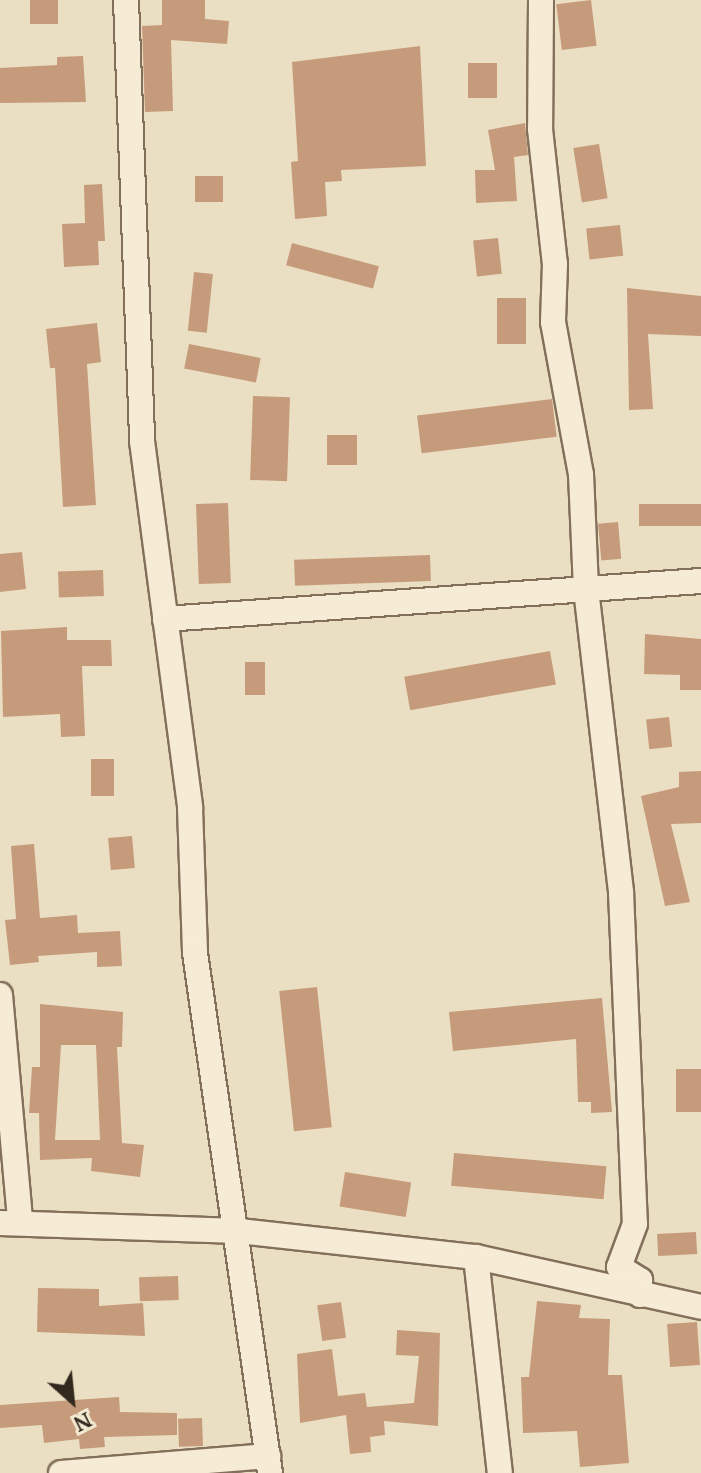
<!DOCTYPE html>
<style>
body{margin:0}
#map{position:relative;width:701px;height:1473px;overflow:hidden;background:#eadfc2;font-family:"PT Serif",serif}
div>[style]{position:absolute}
.building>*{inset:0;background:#c69b7b;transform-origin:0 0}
.roads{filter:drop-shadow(2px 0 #83705b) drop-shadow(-2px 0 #83705b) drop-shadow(0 2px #83705b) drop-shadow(0 -2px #83705b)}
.street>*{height:24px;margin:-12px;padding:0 12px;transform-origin:12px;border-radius:12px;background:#f6ecd5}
span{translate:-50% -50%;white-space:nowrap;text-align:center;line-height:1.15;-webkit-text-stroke:8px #f2e9d1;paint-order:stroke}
.north{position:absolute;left:32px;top:1361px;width:80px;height:80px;-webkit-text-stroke:6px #f2e9d1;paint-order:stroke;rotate:153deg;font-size:22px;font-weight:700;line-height:32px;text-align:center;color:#34291e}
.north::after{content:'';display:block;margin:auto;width:28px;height:36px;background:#34291e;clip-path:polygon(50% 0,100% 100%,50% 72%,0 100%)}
</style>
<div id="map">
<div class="building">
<i style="left:30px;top:0;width:28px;height:24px"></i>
<i style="clip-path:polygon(162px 0,205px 0,205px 19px,229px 21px,227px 44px,171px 40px,173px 111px,145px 112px,142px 26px,162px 25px)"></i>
<i style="left:591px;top:0;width:46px;height:35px;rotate:83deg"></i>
<i style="clip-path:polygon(420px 46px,426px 166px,341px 170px,342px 181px,325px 182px,327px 216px,295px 219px,291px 162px,298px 161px,292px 62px)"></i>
<i style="clip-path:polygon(83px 56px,86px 102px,0 103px,0 68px,57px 65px,57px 57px)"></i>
<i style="left:468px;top:63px;width:29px;height:35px"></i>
<i style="clip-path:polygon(525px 123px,528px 155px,514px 157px,517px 201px,476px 203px,475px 170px,495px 170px,488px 130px)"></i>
<i style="left:599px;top:144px;width:55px;height:26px;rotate:81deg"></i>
<i style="left:223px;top:176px;width:26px;height:28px;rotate:90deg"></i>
<i style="clip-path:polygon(102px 184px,105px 241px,98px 241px,99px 265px,64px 267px,62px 224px,85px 223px,84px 185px)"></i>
<i style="left:620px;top:225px;width:31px;height:34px;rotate:84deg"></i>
<i style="left:498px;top:238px;width:36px;height:25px;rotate:84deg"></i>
<i style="left:292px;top:243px;width:90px;height:23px;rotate:15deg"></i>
<i style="left:194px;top:272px;width:19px;height:59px;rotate:6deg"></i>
<i style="clip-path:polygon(627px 288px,701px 296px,701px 336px,648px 334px,653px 409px,629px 410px)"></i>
<i style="left:497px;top:298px;width:29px;height:46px"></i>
<i style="clip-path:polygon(97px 323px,101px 362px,87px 364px,96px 505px,63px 507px,55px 368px,50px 368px,46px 329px)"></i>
<i style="left:189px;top:344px;width:73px;height:25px;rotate:11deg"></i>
<i style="left:253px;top:396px;width:37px;height:84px;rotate:2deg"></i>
<i style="left:552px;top:399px;width:38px;height:136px;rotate:83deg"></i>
<i style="left:327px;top:435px;width:30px;height:30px"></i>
<i style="left:228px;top:503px;width:80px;height:32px;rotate:88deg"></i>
<i style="left:701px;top:504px;width:22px;height:62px;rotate:90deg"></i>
<i style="left:618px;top:522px;width:37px;height:20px;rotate:85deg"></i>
<i style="clip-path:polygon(22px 552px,26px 589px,0 592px,0 554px)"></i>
<i style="left:430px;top:555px;width:26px;height:136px;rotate:88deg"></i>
<i style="left:103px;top:570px;width:26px;height:45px;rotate:88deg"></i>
<i style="clip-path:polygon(67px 627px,67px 640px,111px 640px,112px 666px,82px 666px,85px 736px,61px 737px,60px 714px,3px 717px,1px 631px)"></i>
<i style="clip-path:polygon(645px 634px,701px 639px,701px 690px,680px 690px,680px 675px,644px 674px)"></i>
<i style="left:550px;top:651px;width:34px;height:148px;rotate:80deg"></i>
<i style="left:245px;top:662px;width:20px;height:33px"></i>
<i style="left:669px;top:717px;width:30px;height:23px;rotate:84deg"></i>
<i style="left:91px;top:759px;width:23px;height:37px"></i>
<i style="clip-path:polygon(701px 771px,701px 823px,671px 824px,690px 902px,665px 906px,641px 796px,679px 787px,679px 772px)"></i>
<i style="left:132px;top:836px;width:32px;height:24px;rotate:85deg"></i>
<i style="clip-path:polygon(34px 844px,40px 918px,77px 915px,78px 933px,120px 931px,122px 966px,97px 967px,97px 952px,38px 956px,39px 962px,10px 965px,5px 920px,16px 919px,11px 846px)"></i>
<i style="left:317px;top:987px;width:141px;height:38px;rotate:84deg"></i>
<i style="clip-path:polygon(602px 998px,612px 1112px,591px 1113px,591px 1102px,578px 1102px,576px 1039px,453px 1051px,449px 1012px)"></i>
<i style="clip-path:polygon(evenodd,40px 1004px,123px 1012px,122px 1047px,117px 1047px,122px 1143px,144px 1145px,140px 1177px,91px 1171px,92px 1158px,40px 1160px,39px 1113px,29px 1113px,32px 1067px,40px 1067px,40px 1004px,61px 1045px,96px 1045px,100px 1140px,55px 1140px,61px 1045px)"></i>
<i style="left:676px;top:1069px;width:25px;height:43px"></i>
<i style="left:454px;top:1153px;width:153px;height:33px;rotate:5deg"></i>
<i style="left:345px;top:1172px;width:67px;height:35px;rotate:9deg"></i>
<i style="left:696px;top:1232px;width:22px;height:39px;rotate:87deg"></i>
<i style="left:178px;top:1276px;width:24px;height:39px;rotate:88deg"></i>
<i style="clip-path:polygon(38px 1288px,99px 1289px,99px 1306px,143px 1303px,145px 1336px,37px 1332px)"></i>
<i style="clip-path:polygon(537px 1301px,581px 1305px,579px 1318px,610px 1319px,608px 1375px,622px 1375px,629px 1463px,580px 1467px,577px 1431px,523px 1433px,521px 1377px,529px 1377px)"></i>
<i style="left:341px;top:1302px;width:36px;height:24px;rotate:82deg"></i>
<i style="left:697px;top:1322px;width:43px;height:30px;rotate:86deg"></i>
<i style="clip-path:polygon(397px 1330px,440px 1333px,438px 1426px,384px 1421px,385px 1435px,370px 1437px,371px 1452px,350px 1454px,346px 1415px,300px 1423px,297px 1354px,332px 1349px,338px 1396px,365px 1393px,367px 1407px,414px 1403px,419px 1356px,396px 1355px)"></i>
<i style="clip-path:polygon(119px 1397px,120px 1412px,177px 1413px,177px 1435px,104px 1437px,105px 1447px,80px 1449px,79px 1439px,44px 1443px,42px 1425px,0 1428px,0 1405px)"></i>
<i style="left:202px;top:1418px;width:28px;height:24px;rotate:88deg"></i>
</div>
<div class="roads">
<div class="street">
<i style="left:126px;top:0;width:441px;rotate:87.9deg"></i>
<i style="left:142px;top:441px;width:370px;rotate:82.5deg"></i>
<i style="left:190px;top:808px;width:145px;rotate:88deg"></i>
<i style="left:195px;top:953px;width:525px;rotate:81.79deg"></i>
<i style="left:541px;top:0;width:129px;rotate:90.4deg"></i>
<i style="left:540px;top:129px;width:136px;rotate:83.7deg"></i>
<i style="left:555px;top:264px;width:58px;rotate:92deg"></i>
<i style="left:553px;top:322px;width:155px;rotate:79.6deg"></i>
<i style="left:581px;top:474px;width:115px;rotate:87.5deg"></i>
<i style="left:586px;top:589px;width:305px;rotate:83.4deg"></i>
<i style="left:621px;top:892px;width:332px;rotate:87.6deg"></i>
<i style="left:635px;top:1224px;width:46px;rotate:110.4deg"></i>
<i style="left:619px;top:1267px;width:25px;rotate:32deg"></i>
<i style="left:640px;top:1280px;width:15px;rotate:90deg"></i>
<i style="left:165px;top:619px;width:537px;rotate:-4.06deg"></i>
<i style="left:0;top:995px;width:227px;rotate:84.9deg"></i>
<i style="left:0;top:1223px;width:239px;rotate:1.9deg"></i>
<i style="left:239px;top:1231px;width:238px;rotate:6.3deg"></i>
<i style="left:476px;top:1257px;width:230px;rotate:12.5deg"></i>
<i style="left:476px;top:1257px;width:217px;rotate:83.7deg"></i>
<i style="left:61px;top:1473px;width:208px;rotate:-4.7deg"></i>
</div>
</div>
<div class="north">N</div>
</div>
